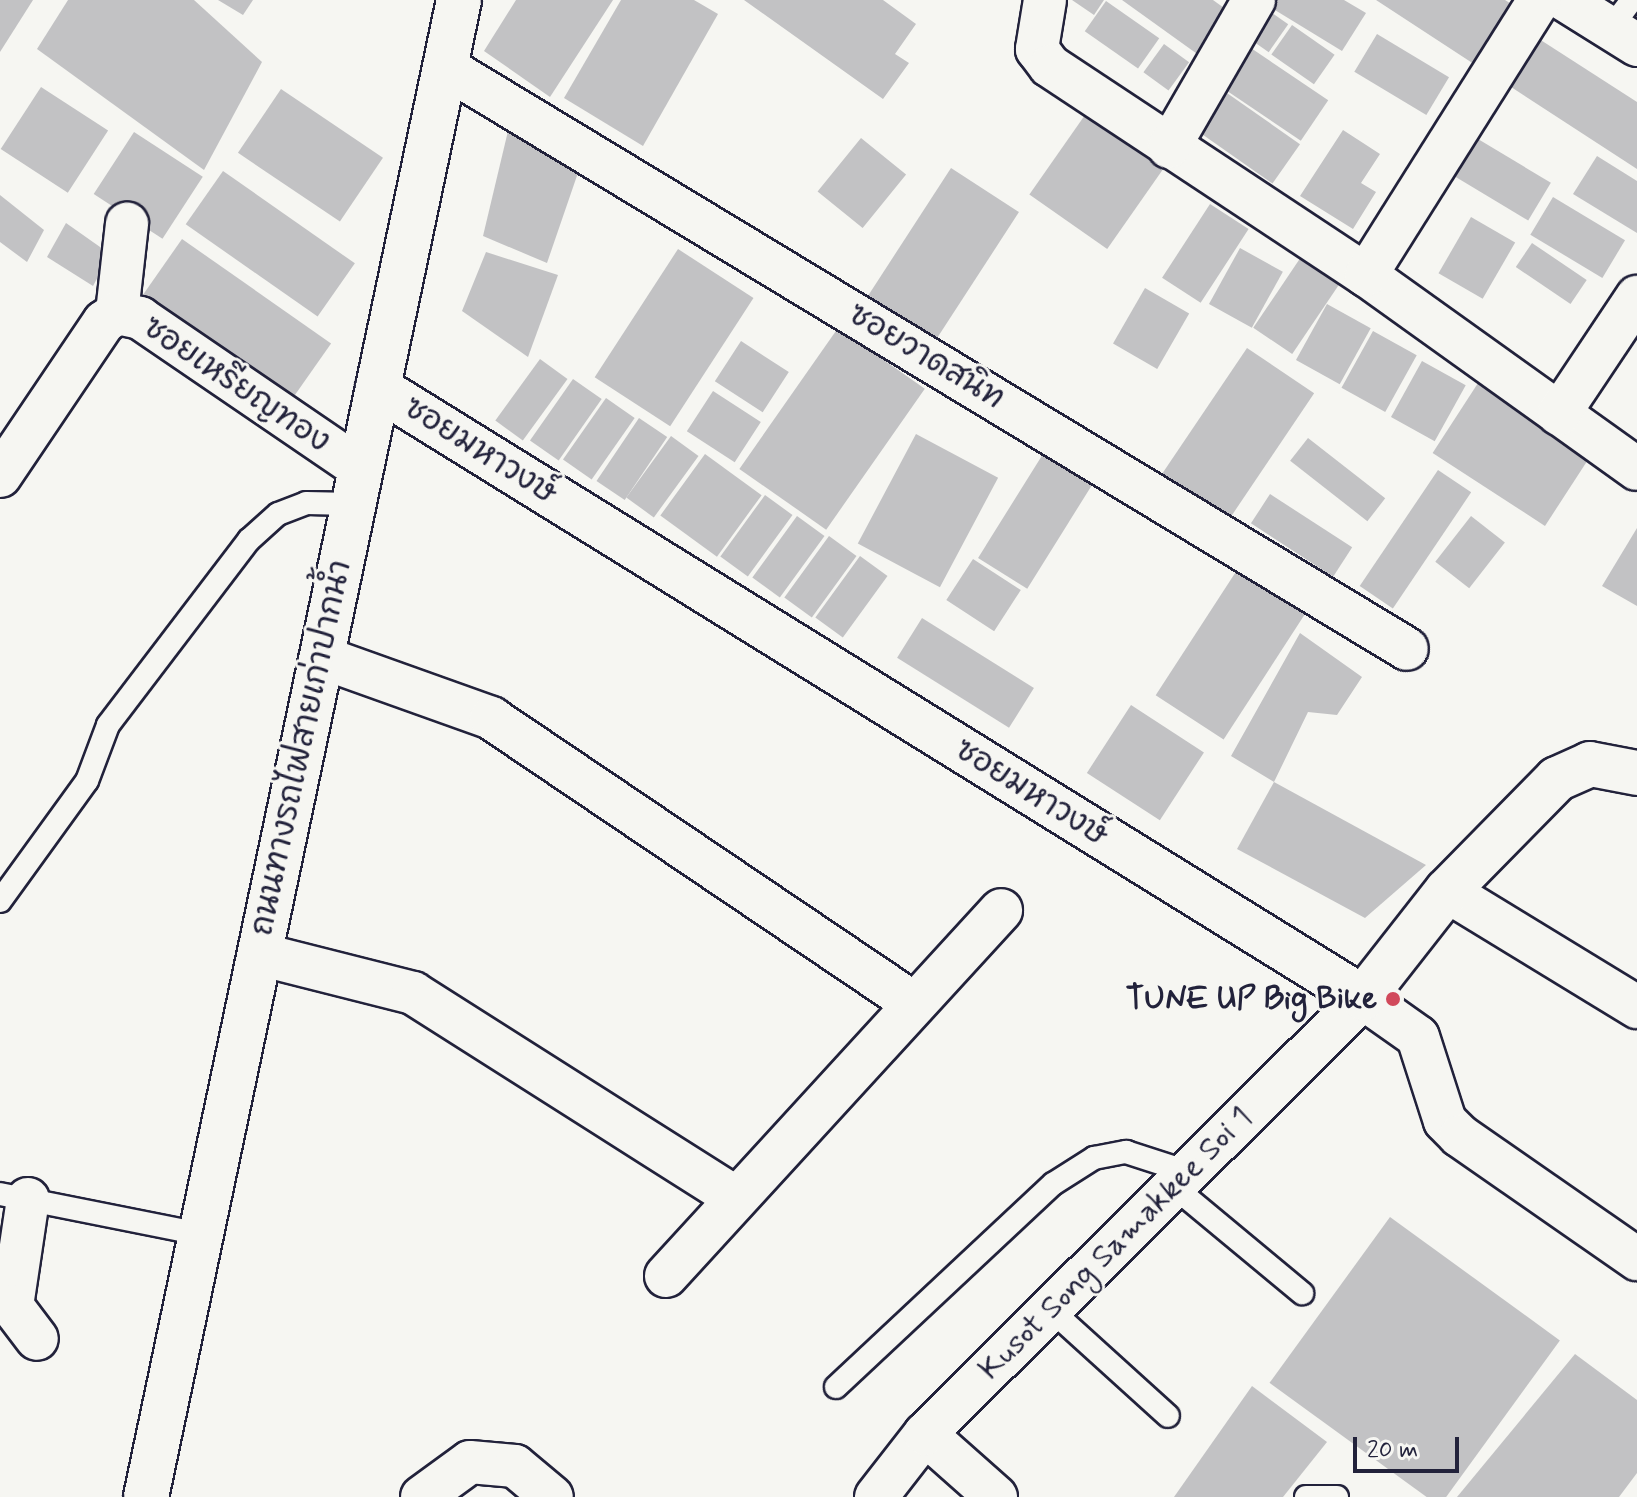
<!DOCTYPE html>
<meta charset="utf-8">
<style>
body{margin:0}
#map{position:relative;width:1637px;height:1497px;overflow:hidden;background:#f6f6f2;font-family:Mynerve,"Playpen Sans Thai",sans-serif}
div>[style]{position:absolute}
.building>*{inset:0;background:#c2c2c4;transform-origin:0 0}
.roads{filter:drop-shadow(2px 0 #22223b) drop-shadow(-2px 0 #22223b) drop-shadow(0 2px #22223b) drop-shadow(0 -2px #22223b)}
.lane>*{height:22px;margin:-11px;padding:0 11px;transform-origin:11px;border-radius:11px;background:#f6f6f2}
.street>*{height:42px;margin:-21px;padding:0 21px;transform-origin:21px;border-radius:21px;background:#f6f6f2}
.secondary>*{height:44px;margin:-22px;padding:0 22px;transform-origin:22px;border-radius:22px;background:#f6f6f2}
.dots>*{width:22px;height:22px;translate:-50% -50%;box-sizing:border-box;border:4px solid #f6f6f2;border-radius:50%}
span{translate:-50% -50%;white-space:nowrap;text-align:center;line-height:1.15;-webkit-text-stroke:6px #f6f6f2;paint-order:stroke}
.street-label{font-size:32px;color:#22223b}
.poi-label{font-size:32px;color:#22223b;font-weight:700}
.right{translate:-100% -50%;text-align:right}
.scale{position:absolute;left:1353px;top:1437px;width:106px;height:36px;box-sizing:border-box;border:4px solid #22223b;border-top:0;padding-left:10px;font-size:24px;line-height:28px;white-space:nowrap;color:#22223b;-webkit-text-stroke:6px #f6f6f2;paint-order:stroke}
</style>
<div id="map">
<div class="building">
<i style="clip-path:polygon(0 0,33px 0,0 52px)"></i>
<i style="clip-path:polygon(68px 0,194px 0,262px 62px,204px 170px,37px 49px)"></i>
<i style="clip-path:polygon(218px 0,253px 0,243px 15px)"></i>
<i style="clip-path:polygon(516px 0,613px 0,550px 97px,484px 51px)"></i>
<i style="clip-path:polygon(621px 0,694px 0,718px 14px,643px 146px,564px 98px)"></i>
<i style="clip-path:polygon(744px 0,883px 0,916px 24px,895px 54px,909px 63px,883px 99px)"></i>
<i style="clip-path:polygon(1072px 0,1104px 0,1094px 15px)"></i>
<i style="clip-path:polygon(1122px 0,1213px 0,1231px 13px,1200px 56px)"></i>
<i style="clip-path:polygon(1274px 0,1344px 0,1366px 13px,1342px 51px,1270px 7px)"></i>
<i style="clip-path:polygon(1376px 0,1505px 0,1519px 9px,1480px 68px)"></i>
<i style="left:1106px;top:1px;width:65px;height:37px;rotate:35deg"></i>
<i style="left:1262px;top:6px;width:32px;height:34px;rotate:35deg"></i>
<i style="left:1292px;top:25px;width:52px;height:36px;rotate:35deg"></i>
<i style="left:1377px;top:34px;width:84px;height:44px;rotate:31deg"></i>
<i style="clip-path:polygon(1536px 37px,1637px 102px,1637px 169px,1505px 83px)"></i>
<i style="left:1242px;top:42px;width:104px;height:49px;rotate:34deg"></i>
<i style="left:1164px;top:44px;width:31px;height:35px;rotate:36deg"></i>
<i style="left:1214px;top:84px;width:105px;height:48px;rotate:35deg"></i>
<i style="left:41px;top:87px;width:80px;height:74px;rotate:33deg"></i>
<i style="left:281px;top:89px;width:123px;height:77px;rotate:34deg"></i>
<i style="left:1085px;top:115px;width:95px;height:97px;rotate:35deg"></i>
<i style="clip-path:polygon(1343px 130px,1380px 154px,1361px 183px,1376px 192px,1353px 229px,1300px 196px)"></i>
<i style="clip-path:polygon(508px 131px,581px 164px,547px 263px,483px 236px)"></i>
<i style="left:134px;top:132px;width:82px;height:74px;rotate:33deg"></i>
<i style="left:861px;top:138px;width:58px;height:69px;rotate:39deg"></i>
<i style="left:1478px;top:139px;width:85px;height:44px;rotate:31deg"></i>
<i style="clip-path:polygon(1597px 156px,1637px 181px,1637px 233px,1573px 194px)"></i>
<i style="left:951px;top:168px;width:81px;height:152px;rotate:33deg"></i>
<i style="left:223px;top:171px;width:161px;height:65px;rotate:35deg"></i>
<i style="clip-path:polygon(0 195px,44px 230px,27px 262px,0 242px)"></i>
<i style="left:1553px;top:197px;width:84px;height:44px;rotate:31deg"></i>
<i style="left:1210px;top:204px;width:46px;height:88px;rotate:33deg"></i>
<i style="left:1471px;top:217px;width:51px;height:65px;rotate:30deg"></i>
<i style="clip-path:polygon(66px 223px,110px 254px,93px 286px,47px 257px)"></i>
<i style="left:182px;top:239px;width:182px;height:71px;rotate:35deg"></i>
<i style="left:1532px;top:243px;width:66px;height:29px;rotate:34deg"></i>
<i style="left:1240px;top:248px;width:49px;height:64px;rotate:29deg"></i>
<i style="left:678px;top:249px;width:90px;height:153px;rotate:33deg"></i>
<i style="clip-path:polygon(486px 252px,558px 275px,528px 357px,462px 311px)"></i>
<i style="left:1303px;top:254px;width:47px;height:89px;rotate:34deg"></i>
<i style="left:1145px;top:288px;width:51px;height:64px;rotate:30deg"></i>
<i style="left:1327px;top:304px;width:50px;height:64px;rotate:29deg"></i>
<i style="left:838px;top:328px;width:106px;height:172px;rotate:35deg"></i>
<i style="left:1373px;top:331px;width:50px;height:65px;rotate:29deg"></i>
<i style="left:741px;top:341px;width:57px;height:48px;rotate:33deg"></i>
<i style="left:1247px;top:348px;width:81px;height:153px;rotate:34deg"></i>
<i style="left:540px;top:359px;width:34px;height:76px;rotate:36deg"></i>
<i style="left:1422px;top:361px;width:50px;height:64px;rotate:29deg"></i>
<i style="left:573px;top:379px;width:35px;height:75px;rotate:35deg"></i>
<i style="left:1480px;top:380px;width:134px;height:87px;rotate:33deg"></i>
<i style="left:713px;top:391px;width:57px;height:48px;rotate:33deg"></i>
<i style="left:606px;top:398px;width:35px;height:75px;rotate:35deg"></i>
<i style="left:639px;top:418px;width:34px;height:76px;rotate:34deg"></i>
<i style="left:916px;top:434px;width:93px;height:124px;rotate:28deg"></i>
<i style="left:671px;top:436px;width:34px;height:76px;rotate:36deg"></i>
<i style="left:1308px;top:438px;width:98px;height:29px;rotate:38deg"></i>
<i style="left:1048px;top:446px;width:58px;height:132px;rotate:32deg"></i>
<i style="left:705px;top:454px;width:70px;height:76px;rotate:36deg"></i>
<i style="left:1438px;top:470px;width:40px;height:140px;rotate:34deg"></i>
<i style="left:1270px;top:494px;width:98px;height:35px;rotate:33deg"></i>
<i style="left:765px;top:495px;width:34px;height:76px;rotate:36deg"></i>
<i style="left:797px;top:516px;width:34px;height:76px;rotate:36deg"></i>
<i style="left:1471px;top:516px;width:43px;height:58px;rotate:38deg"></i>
<i style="clip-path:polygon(1637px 528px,1637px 606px,1602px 586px)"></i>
<i style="left:829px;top:536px;width:34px;height:76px;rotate:36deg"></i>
<i style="left:860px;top:556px;width:34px;height:76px;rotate:36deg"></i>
<i style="left:973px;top:559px;width:57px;height:49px;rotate:33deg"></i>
<i style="left:1239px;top:567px;width:81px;height:153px;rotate:33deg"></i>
<i style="left:922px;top:618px;width:132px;height:47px;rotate:32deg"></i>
<i style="clip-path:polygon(1300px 633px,1362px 677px,1337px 715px,1308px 712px,1274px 782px,1231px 756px)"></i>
<i style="left:1131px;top:705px;width:87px;height:81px;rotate:33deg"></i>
<i style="clip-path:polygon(1274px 782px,1426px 865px,1365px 918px,1237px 849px)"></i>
<i style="left:1390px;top:1217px;width:210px;height:205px;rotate:36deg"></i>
<i style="clip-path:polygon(1575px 1354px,1637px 1400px,1637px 1473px,1619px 1497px,1457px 1497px)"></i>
<i style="clip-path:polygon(1252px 1386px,1327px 1442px,1283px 1497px,1174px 1497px)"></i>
</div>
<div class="roads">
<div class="lane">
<i style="left:1610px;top:29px;width:36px;rotate:-53deg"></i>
<i style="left:0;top:901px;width:148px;rotate:-54.1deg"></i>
<i style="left:87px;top:781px;width:60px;rotate:-69.4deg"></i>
<i style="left:108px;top:725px;width:233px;rotate:-52.7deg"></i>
<i style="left:249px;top:540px;width:39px;rotate:-42deg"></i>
<i style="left:278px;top:514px;width:30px;rotate:-21deg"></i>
<i style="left:306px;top:503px;width:47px;rotate:1.2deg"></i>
<i style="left:1173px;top:1186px;width:168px;rotate:39.7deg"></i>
<i style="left:0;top:1194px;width:205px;rotate:11.3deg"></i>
<i style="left:1050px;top:1309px;width:159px;rotate:42.2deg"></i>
<i style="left:836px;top:1387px;width:297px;rotate:-43.1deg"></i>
<i style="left:1053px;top:1184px;width:49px;rotate:-32.4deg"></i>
<i style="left:1094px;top:1158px;width:33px;rotate:-11deg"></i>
<i style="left:1126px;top:1152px;width:65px;rotate:17.9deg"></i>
<i style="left:1306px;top:1497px;width:31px"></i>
</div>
<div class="street">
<i style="left:1045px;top:0;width:50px;rotate:99.3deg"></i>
<i style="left:1037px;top:49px;width:21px;rotate:53deg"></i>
<i style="left:1050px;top:66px;width:379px;rotate:33.5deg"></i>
<i style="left:1366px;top:275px;width:333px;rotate:35.6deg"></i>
<i style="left:1565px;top:0;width:85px;rotate:32deg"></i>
<i style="left:445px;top:67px;width:1124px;rotate:31.17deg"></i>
<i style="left:1169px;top:147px;width:170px;rotate:-60deg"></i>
<i style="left:1366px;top:275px;width:325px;rotate:-57.8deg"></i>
<i style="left:117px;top:313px;width:90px;rotate:-83.6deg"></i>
<i style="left:1559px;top:414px;width:141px;rotate:-56.3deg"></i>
<i style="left:0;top:476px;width:186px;rotate:-56deg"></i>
<i style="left:104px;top:322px;width:16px;rotate:-35deg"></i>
<i style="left:117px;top:313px;width:24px;rotate:12deg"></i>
<i style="left:140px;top:318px;width:268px;rotate:34.3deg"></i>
<i style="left:321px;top:657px;width:181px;rotate:19.7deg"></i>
<i style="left:491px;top:718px;width:509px;rotate:34.03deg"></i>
<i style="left:1447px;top:891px;width:223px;rotate:31.4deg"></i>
<i style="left:259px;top:954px;width:159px;rotate:14.2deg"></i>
<i style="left:413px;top:993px;width:379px;rotate:32.4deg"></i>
<i style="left:28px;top:1199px;width:108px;rotate:98.5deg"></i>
<i style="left:12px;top:1306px;width:41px;rotate:52.9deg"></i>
<i style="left:666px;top:1276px;width:496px;rotate:-47.5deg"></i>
<i style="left:925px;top:1434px;width:95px;rotate:41.6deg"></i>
<i style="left:422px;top:1497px;width:59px;rotate:-36.1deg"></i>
<i style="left:470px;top:1462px;width:45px;rotate:5.1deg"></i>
<i style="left:515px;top:1466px;width:48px;rotate:40deg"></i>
<i style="left:876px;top:1497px;width:80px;rotate:-52.1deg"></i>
<i style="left:925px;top:1434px;width:618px;rotate:-44.87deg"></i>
<i style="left:1363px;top:998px;width:67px;rotate:35.3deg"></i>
<i style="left:1418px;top:1037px;width:88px;rotate:72.2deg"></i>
<i style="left:1445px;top:1121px;width:21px;rotate:45deg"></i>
<i style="left:1460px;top:1136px;width:216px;rotate:34.8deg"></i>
</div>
<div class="secondary">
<i style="left:378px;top:388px;width:1159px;rotate:31.77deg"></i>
<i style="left:1363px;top:998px;width:136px;rotate:-51.9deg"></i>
<i style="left:1447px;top:891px;width:157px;rotate:-45.5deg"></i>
<i style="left:1557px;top:779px;width:36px;rotate:-24deg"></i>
<i style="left:1590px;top:764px;width:48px;rotate:10.8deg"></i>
<i style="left:146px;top:1497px;width:1529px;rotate:-78.19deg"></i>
</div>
</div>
<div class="dots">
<i style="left:1393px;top:999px;background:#d1495b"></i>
</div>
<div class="street-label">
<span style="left:926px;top:357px;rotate:31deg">ซอยวาดสนิท</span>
<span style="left:236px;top:385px;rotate:34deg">ซอยเหรียญทอง</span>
<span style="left:480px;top:451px;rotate:32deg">ซอยมหาวงษ์</span>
<span style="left:302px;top:748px;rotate:-78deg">ถนนทางรถไฟสายเก่าปากน้ำ</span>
<span style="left:1031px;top:793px;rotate:32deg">ซอยมหาวงษ์</span>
<span style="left:1116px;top:1244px;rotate:-45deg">Kusot Song Samakkee Soi 1</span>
</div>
<div class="poi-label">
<span class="right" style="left:1377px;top:999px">TUNE UP Big Bike</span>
</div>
<div class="scale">20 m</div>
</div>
